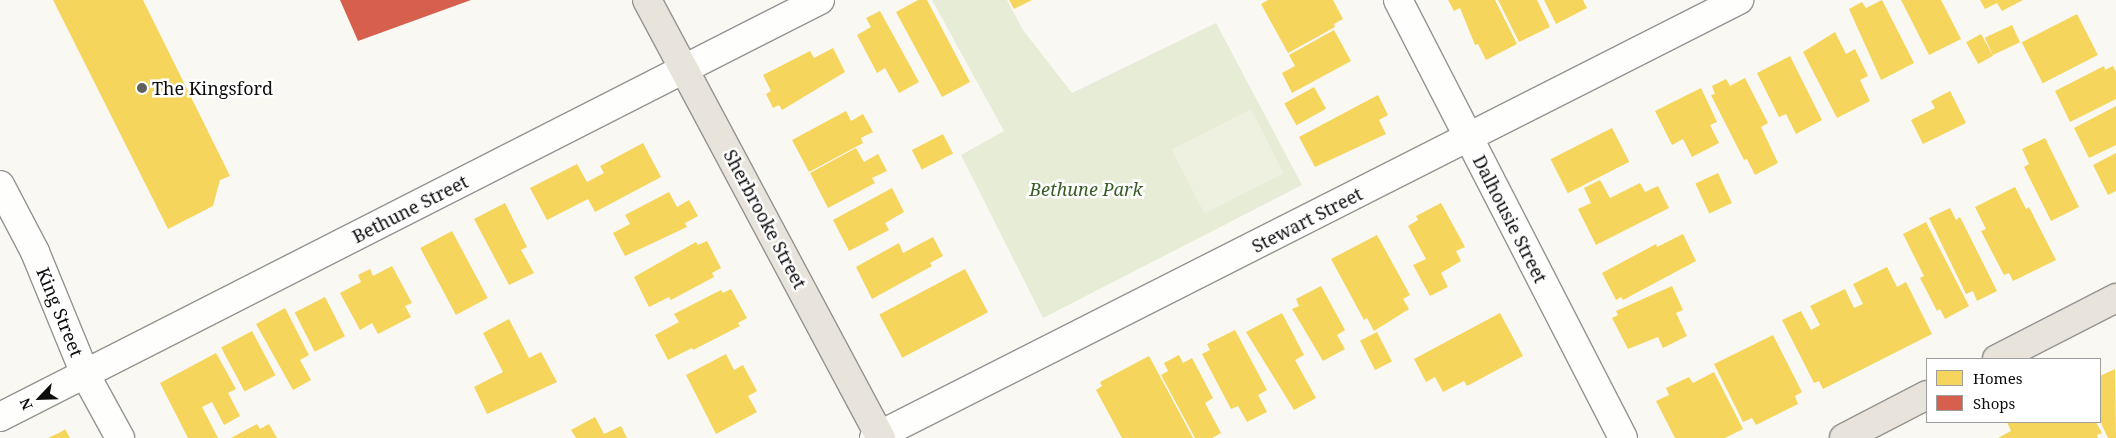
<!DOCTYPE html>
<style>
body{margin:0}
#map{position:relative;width:2116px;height:438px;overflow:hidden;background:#faf8f3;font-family:"Noto Serif",serif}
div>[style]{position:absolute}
.green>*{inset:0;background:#e6ecd5}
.pitch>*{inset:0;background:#eef1df;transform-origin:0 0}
.homes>*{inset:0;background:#f6d55c;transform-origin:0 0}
.shops>*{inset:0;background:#d6604d}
.roads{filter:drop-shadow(1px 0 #949391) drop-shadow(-1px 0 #949391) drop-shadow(0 1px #949391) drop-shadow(0 -1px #949391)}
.minor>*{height:28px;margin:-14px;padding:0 14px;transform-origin:14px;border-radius:14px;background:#fefefd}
.major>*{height:28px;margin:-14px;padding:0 14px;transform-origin:14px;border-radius:14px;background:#e9e4db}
.dots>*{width:14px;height:14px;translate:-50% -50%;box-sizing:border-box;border:2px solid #fff;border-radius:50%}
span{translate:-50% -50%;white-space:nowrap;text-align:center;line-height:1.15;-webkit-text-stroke:5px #fff;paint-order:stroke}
.poi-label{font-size:18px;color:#0d0d0d}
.left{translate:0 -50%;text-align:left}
.park-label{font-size:18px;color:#385d26;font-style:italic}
.street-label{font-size:18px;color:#0d0d0d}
.legend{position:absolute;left:1926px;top:358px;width:175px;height:65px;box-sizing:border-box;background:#fff;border:1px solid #9e9e9e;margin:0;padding:6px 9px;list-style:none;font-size:15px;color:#0d0d0d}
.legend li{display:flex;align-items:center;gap:10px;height:25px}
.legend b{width:25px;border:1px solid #9e9e9e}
.north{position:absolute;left:15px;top:373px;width:50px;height:50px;-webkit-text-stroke:4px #fff;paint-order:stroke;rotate:246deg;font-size:14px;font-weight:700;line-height:20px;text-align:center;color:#0d0d0d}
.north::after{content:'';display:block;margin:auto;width:18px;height:22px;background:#0d0d0d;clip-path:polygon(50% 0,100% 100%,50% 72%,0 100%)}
</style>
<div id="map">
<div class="green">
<i style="clip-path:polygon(932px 0,1007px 0,1023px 30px,1072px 93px,1216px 23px,1302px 185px,1043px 318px,961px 155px,1004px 131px)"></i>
</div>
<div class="pitch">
<i style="left:1251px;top:109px;width:72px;height:89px;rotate:63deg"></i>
</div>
<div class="homes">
<i style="clip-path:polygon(53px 0,143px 0,230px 176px,220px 180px,213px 206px,168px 229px)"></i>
<i style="clip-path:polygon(918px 0,927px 0,970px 82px,942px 97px,896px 12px)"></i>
<i style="clip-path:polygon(1009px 0,1032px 0,1014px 9px)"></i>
<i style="clip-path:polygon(1268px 0,1333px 0,1343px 19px,1334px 24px,1335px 27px,1288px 53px,1261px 4px)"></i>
<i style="clip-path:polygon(1448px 0,1495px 0,1517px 44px,1486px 60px,1478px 44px,1475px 45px,1460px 8px,1454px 11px)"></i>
<i style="clip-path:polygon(1498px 0,1537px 0,1550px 27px,1519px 42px)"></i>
<i style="clip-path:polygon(1544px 0,1583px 0,1587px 8px,1556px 24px)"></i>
<i style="clip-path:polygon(1882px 0,1914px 63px,1881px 80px,1849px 9px,1862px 2px,1866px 8px)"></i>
<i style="clip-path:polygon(1901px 0,1941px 0,1961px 39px,1929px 55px)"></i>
<i style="clip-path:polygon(1980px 0,2023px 0,2002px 11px,1997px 3px,1985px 9px)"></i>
<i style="clip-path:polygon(880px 11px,919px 82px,899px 93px,885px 68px,877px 73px,857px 35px,871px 27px,866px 18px)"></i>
<i style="left:2077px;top:14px;width:46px;height:62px;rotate:63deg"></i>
<i style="left:2012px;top:25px;width:19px;height:30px;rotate:65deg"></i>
<i style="clip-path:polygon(1334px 30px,1351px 61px,1292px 93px,1282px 73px,1295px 66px,1289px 55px)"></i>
<i style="clip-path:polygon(1835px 32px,1846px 54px,1855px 49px,1868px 76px,1860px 80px,1870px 101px,1837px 118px,1803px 52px)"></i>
<i style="left:1981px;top:34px;width:25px;height:17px;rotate:61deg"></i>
<i style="clip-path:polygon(833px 48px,845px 72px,782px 110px,779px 105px,773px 108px,766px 94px,771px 91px,763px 75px,810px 51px,814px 58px)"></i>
<i style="clip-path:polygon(1790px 56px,1822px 120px,1796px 134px,1786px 114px,1779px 117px,1757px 73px)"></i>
<i style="clip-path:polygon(2104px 66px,2105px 70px,2113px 66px,2116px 72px,2116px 99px,2070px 122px,2055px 91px)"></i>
<i style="clip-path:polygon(1745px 78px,1768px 123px,1761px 127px,1778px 163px,1755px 175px,1747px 159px,1744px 160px,1711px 95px,1715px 94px,1712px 86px,1726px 79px,1730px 86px)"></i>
<i style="left:1314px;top:87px;width:25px;height:34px;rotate:61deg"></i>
<i style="clip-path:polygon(1701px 88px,1717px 122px,1710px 125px,1719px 143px,1692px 157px,1683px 139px,1672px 145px,1655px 111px)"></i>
<i style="clip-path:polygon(1950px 91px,1966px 123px,1923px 144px,1911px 120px,1935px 108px,1931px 101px)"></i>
<i style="clip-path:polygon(1378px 95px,1388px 115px,1379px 120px,1386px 134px,1315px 167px,1299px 137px)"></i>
<i style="clip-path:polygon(2116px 106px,2116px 145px,2089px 158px,2074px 128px)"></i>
<i style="clip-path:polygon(846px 111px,851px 121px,863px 114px,873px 132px,861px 138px,863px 143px,809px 172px,792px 140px)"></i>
<i style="left:1612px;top:128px;width:38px;height:69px;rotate:63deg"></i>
<i style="left:943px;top:134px;width:22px;height:35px;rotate:63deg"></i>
<i style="clip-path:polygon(2045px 138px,2079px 207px,2051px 221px,2024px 167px,2029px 164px,2022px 149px)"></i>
<i style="clip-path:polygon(643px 143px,661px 177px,595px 212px,588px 199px,547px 220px,530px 188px,577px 164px,587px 182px,604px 173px,600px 166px)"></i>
<i style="clip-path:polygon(856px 148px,864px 162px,878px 154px,887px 171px,872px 178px,875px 183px,828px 208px,810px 173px)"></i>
<i style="clip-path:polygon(2116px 153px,2116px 191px,2108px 195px,2093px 165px)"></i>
<i style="left:1718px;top:173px;width:33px;height:25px;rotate:65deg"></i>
<i style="clip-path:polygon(1600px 180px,1610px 198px,1640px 183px,1645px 192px,1658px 186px,1669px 208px,1596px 245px,1578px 209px,1591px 203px,1584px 188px)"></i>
<i style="clip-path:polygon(2015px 187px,2026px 209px,2029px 207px,2056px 260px,2013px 281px,2009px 273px,2004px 275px,1981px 231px,1986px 229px,1975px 207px)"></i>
<i style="clip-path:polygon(892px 188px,904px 212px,885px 223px,889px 230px,849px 251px,833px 220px)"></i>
<i style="clip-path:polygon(669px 192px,677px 207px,689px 200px,698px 216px,685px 223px,687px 227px,625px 256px,613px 233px,630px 224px,625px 215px)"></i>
<i style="clip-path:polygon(505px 203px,527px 247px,521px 250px,534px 273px,509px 285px,474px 219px)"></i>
<i style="clip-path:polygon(1441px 203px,1465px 247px,1456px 251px,1461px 261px,1441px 273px,1448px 287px,1430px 296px,1413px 265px,1426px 259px,1408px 226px,1418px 220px,1416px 216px)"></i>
<i style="clip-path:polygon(1950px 208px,1956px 220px,1960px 217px,1997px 291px,1977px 301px,1973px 291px,1966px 294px,1929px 218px)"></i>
<i style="clip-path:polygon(1926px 222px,1969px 306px,1945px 319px,1940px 309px,1937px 311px,1920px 278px,1924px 276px,1903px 234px)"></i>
<i style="left:452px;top:231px;width:76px;height:36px;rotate:62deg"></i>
<i style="clip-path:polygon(1683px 234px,1696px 261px,1623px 300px,1621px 297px,1616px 300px,1602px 273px,1656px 244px,1657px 247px)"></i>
<i style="clip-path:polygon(1377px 235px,1410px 295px,1403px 299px,1409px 309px,1374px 331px,1367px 318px,1364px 320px,1331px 259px)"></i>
<i style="clip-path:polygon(933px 237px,943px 256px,930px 263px,932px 266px,872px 299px,856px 267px,899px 243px,903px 253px)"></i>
<i style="clip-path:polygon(707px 241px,721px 268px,712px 273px,714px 277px,671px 300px,669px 297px,649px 307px,634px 277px,696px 242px,698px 245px)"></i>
<i style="clip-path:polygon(392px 266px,412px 303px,405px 306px,411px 317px,378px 334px,372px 323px,360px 330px,340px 293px,361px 282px,358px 275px,370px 269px,373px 276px)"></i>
<i style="clip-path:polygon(1887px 267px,1897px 287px,1906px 282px,1932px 334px,1823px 389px,1819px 381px,1814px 383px,1782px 320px,1801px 311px,1811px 330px,1820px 325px,1810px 306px,1845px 289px,1854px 308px,1863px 304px,1853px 284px)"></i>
<i style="left:965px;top:269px;width:49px;height:97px;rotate:62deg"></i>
<i style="clip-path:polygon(1321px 286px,1345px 330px,1337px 335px,1345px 349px,1323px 361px,1292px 309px,1299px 306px,1296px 299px)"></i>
<i style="clip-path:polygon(1672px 286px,1683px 310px,1676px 313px,1687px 336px,1663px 348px,1658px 337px,1628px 349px,1612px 318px,1618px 315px,1616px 311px)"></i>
<i style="clip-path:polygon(731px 289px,747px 318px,738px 323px,740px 326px,693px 350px,692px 348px,668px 360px,655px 335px,679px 322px,674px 314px,721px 290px,723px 293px)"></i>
<i style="left:325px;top:297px;width:44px;height:34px;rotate:63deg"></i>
<i style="clip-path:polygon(285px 308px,309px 355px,300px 360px,311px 380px,293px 390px,256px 324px)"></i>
<i style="clip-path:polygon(1282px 313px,1304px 355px,1295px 360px,1316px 398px,1294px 410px,1246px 332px)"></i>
<i style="clip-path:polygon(1500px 313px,1523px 356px,1467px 386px,1464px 381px,1443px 392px,1435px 377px,1426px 382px,1414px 359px)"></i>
<i style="clip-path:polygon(509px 319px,529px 358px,541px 352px,557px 382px,487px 414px,474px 387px,503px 372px,483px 333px)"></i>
<i style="clip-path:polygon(1235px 330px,1267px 390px,1258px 395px,1267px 412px,1247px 422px,1238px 406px,1231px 409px,1202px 354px,1210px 350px,1207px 344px)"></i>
<i style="left:252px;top:331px;width:50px;height:35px;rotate:62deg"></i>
<i style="left:1377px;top:332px;width:33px;height:19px;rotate:63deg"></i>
<i style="clip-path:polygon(1773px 335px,1802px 392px,1795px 396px,1798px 404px,1756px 425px,1752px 418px,1743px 422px,1714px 364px)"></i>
<i style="clip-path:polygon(216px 353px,236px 389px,228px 393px,240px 416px,224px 425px,212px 402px,202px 407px,218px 438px,188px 438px,160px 383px)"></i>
<i style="clip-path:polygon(726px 354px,734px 370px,743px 365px,757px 391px,748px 396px,757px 412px,716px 434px,686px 375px)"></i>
<i style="clip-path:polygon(1179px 355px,1183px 363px,1192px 358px,1213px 398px,1205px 403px,1221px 433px,1212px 438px,1195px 438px,1161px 375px,1168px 371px,1164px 363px)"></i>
<i style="clip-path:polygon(1149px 356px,1193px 438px,1122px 438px,1096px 390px,1102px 386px,1100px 382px)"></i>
<i style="clip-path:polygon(2115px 369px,2116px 438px,2108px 438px,2100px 421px,2100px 376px)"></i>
<i style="clip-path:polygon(1714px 372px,1743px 429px,1725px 438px,1675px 438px,1656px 401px,1669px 395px,1666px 388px,1689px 377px,1693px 383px)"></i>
<i style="clip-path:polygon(595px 417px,604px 434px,621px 426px,627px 438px,576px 438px,571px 430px)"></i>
<i style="clip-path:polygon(2007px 422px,2096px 422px,2102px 433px,2097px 435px,2098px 438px,1998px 438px,2011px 431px)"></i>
<i style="clip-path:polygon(257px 424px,260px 429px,269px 424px,277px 438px,231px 438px)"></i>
<i style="clip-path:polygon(65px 429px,70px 438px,48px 438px,61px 432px)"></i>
</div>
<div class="shops">
<i style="clip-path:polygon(340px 0,471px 0,358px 41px)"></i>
</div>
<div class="roads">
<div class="minor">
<i style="left:1398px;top:0;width:492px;rotate:62.8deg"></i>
<i style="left:0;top:185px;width:76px;rotate:62.4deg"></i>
<i style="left:35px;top:252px;width:132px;rotate:67.7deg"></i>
<i style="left:85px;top:374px;width:73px;rotate:61.3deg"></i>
<i style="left:0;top:417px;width:920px;rotate:-26.96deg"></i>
<i style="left:874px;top:438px;width:970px;rotate:-26.86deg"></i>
</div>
<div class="major">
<i style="left:647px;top:0;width:497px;rotate:61.9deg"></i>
<i style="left:1997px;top:359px;width:134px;rotate:-27.1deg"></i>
<i style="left:1844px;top:438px;width:93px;rotate:-27.4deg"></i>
</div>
</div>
<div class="dots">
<i style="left:142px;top:88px;background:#605f5e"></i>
</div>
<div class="poi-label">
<span class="left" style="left:152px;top:88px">The Kingsford</span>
</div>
<div class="park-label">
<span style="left:1086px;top:189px">Bethune Park</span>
</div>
<div class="street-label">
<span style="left:410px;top:209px;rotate:-27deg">Bethune Street</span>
<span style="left:765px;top:219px;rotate:62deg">Sherbrooke Street</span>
<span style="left:1510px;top:219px;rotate:63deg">Dalhousie Street</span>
<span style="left:1307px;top:220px;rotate:-27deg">Stewart Street</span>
<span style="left:60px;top:312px;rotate:68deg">King Street</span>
</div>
<ul class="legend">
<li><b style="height:14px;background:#f6d55c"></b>Homes</li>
<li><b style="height:14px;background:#d6604d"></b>Shops</li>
</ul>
<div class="north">N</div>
</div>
